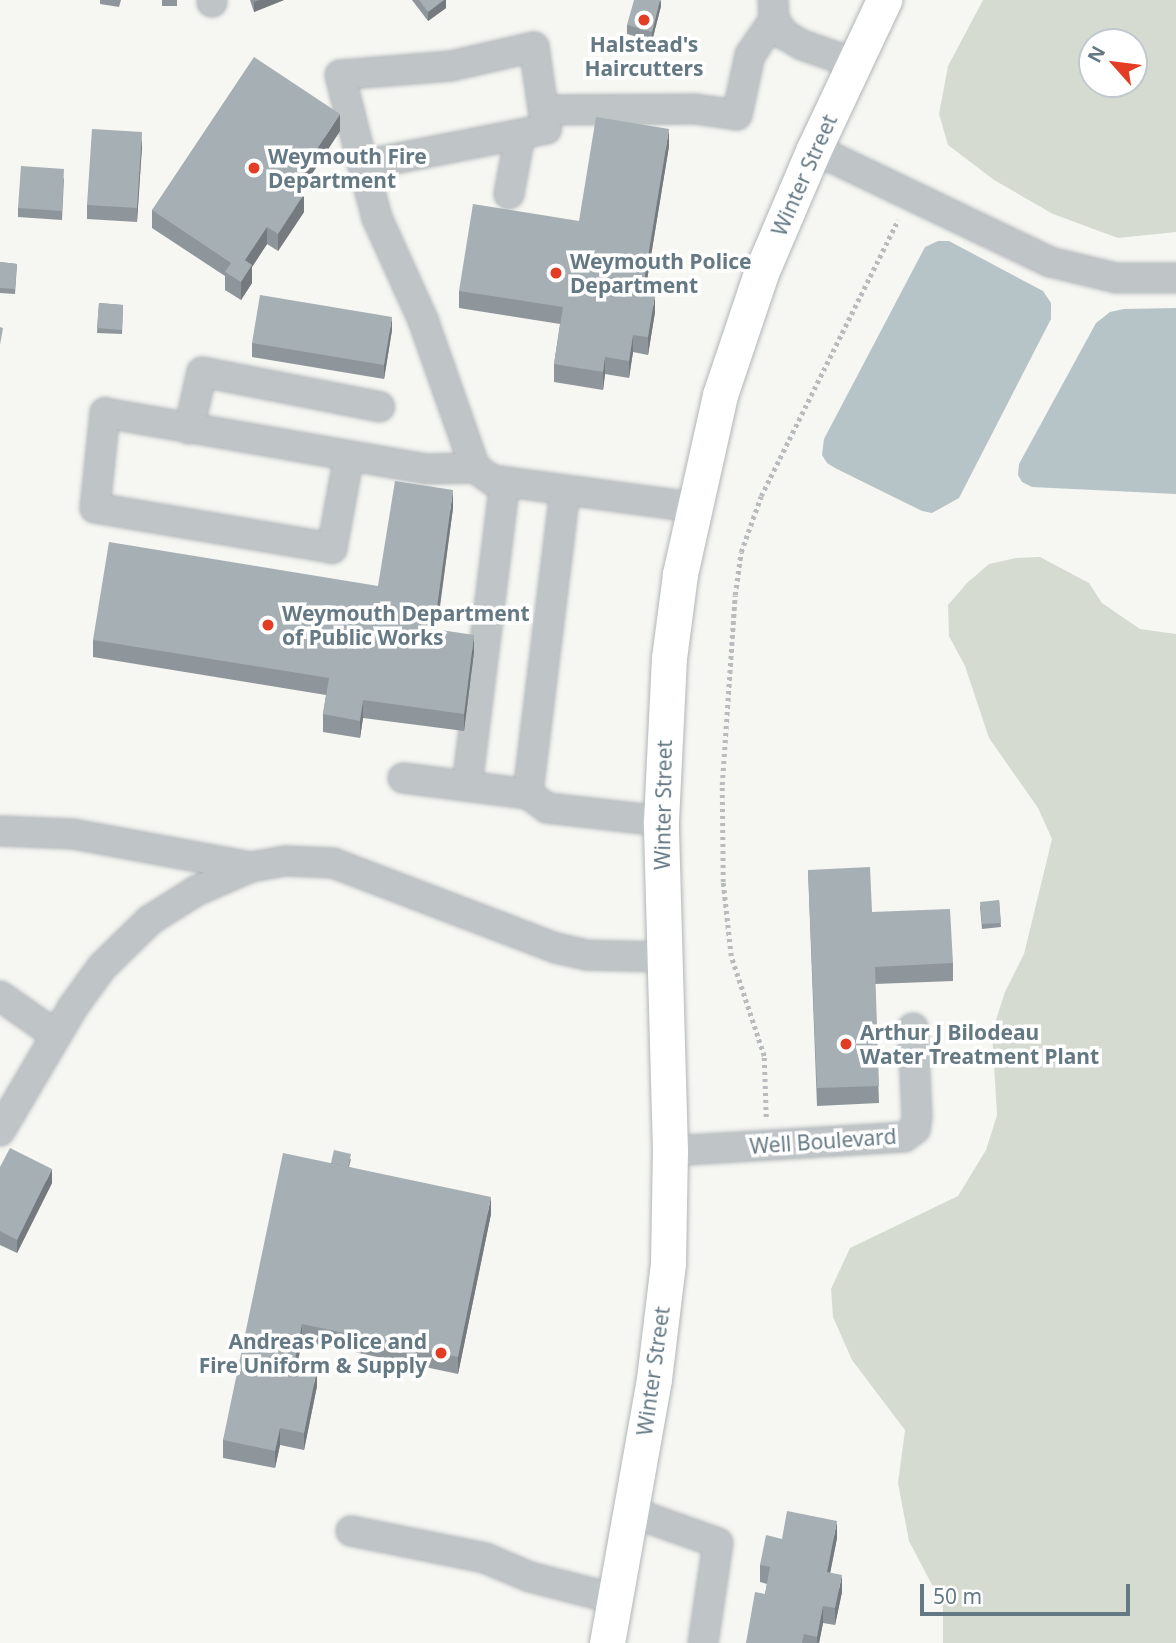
<!DOCTYPE html>
<style>
body{margin:0}
#map{position:relative;width:1176px;height:1643px;overflow:hidden;background:#f6f6f2;font-family:"Noto Sans",sans-serif}
div>[style]{position:absolute}
[style*='--x']{left:calc(var(--x)*1px);top:calc(var(--y)*1px);width:calc(var(--w)*1px);rotate:calc(var(--a)*1deg)}
.green>*{inset:0;background:#d6dbd2}
.water>*{inset:0;background:#b6c4c7}
.path>*{height:4.5px;margin-top:-2.25px;transform-origin:0;background:repeating-linear-gradient(90deg,#b9bcbe 0 3.5px,transparent 0 7px)}
.roads{filter:drop-shadow(0 0 2px #b0b6b9) drop-shadow(0 0 2px #b0b6b9)}
.minor>*{height:28px;margin:-14px;padding:0 14px;transform-origin:14px;border-radius:14px;background:#bfc4c7}
.major>*{height:35px;margin:-17.5px;padding:0 17.5px;transform-origin:17.5px;border-radius:17.5px;background:#fff}
.wall>*{inset:0;background:#8e969b}
.shaded-wall>*{inset:0;background:#747a7e}
.building>*{inset:0;background:#a5afb4}
.dots>*{width:19px;height:19px;translate:-50% -50%;box-sizing:border-box;border:4px solid #fff;border-radius:50%}
span{translate:-50% -50%;white-space:nowrap;text-align:center;line-height:1.15;-webkit-text-stroke:7px #fff;paint-order:stroke}
.poi-label{font-size:21px;color:#657984;font-weight:700}
.left{translate:0 -50%;text-align:left}
.right{translate:-100% -50%;text-align:right}
.street-label{font-size:21px;color:#657984}
.north{position:absolute;left:1078px;top:28px;width:70px;height:70px;box-sizing:border-box;background:#fff;border:2px solid #c1c9ce;border-radius:50%;rotate:298deg;font-size:19px;font-weight:700;line-height:28px;text-align:center;color:#657984}
.north::after{content:'';display:block;margin:auto;width:24px;height:32px;background:#e33e25;clip-path:polygon(50% 0,100% 100%,50% 72%,0 100%)}
.scale{position:absolute;left:920px;top:1584px;width:210px;height:32px;box-sizing:border-box;border:4px solid #657984;border-top:0;padding-left:9px;font-size:21px;line-height:24px;white-space:nowrap;color:#657984;-webkit-text-stroke:5px #fff;paint-order:stroke}
</style>
<div id="map">
<div class="green">
<i style="clip-path:polygon(evenodd,983px 0,1176px 0,1176px 232px,1118px 238px,1053px 214px,994px 180px,948px 145px,939px 114px,948px 66px,983px 0,1134px 42px,1134px 84px,1092px 84px,1092px 42px,1134px 42px)"></i>
<i style="clip-path:polygon(1040px 557px,1089px 583px,1102px 603px,1140px 629px,1176px 634px,1176px 1643px,943px 1643px,943px 1606px,909px 1541px,898px 1483px,905px 1430px,852px 1360px,833px 1317px,831px 1289px,850px 1248px,958px 1196px,986px 1150px,997px 1115px,992px 1032px,1005px 992px,1024px 954px,1052px 839px,1038px 808px,989px 738px,965px 666px,949px 636px,948px 605px,967px 583px,989px 564px,1016px 558px)"></i>
</div>
<div class="water">
<i style="clip-path:polygon(938px 241px,949px 241px,1043px 291px,1051px 303px,1051px 319px,959px 498px,932px 513px,922px 511px,835px 468px,827px 463px,822px 455px,824px 439px,925px 247px)"></i>
<i style="clip-path:polygon(1176px 308px,1176px 494px,1032px 487px,1022px 482px,1018px 475px,1019px 464px,1096px 323px,1110px 312px,1124px 309px)"></i>
</div>
<div class="path">
<i style="--x:766;--y:1117;--w:61;--a:-91.9"></i>
<i style="--x:764;--y:1056;--w:105;--a:-108.3"></i>
<i style="--x:731;--y:956;--w:74;--a:-96.2"></i>
<i style="--x:723;--y:882;--w:97;--a:-90.6"></i>
<i style="--x:722;--y:785;--w:190;--a:-86.1"></i>
<i style="--x:735;--y:595;--w:43;--a:-82.1"></i>
<i style="--x:741;--y:552;--w:59;--a:-70.3"></i>
<i style="--x:761;--y:496;--w:308;--a:-63.6"></i>
</div>
<div class="roads">
<div class="minor">
<i style="--x:212;--y:0;--w:2;--a:90"></i>
<i style="--x:773;--y:0;--w:20;--a:87"></i>
<i style="--x:774;--y:20;--w:19;--a:54"></i>
<i style="--x:785;--y:35;--w:20;--a:30"></i>
<i style="--x:802;--y:45;--w:55;--a:19.1"></i>
<i style="--x:544;--y:110;--w:151;--a:-0.4"></i>
<i style="--x:695;--y:109;--w:42;--a:8.1"></i>
<i style="--x:737;--y:115;--w:61;--a:-77.8"></i>
<i style="--x:750;--y:55;--w:42;--a:-55.6"></i>
<i style="--x:814;--y:149;--w:262;--a:25.6"></i>
<i style="--x:1050;--y:262;--w:68;--a:13.6"></i>
<i style="--x:1116;--y:278;--w:60;--a:0"></i>
<i style="--x:363;--y:165;--w:187;--a:-11.1"></i>
<i style="--x:546;--y:129;--w:83;--a:-98.3"></i>
<i style="--x:534;--y:47;--w:85;--a:167.1"></i>
<i style="--x:451;--y:66;--w:111;--a:175.4"></i>
<i style="--x:340;--y:75;--w:93;--a:75.7"></i>
<i style="--x:363;--y:165;--w:55;--a:75.2"></i>
<i style="--x:377;--y:218;--w:112;--a:65.7"></i>
<i style="--x:423;--y:320;--w:157;--a:70.6"></i>
<i style="--x:475;--y:468;--w:21;--a:35"></i>
<i style="--x:492;--y:480;--w:202;--a:7.7"></i>
<i style="--x:509;--y:194;--w:60;--a:-79.4"></i>
<i style="--x:189;--y:429;--w:58;--a:-77.2"></i>
<i style="--x:202;--y:372;--w:181;--a:11.1"></i>
<i style="--x:349;--y:456;--w:94;--a:100.5"></i>
<i style="--x:332;--y:548;--w:240;--a:-170.4"></i>
<i style="--x:95;--y:508;--w:96;--a:-84"></i>
<i style="--x:105;--y:413;--w:326;--a:9.9"></i>
<i style="--x:426;--y:469;--w:49;--a:-1.2"></i>
<i style="--x:565;--y:491;--w:305;--a:97"></i>
<i style="--x:528;--y:794;--w:24;--a:36"></i>
<i style="--x:547;--y:808;--w:115;--a:6.5"></i>
<i style="--x:403;--y:778;--w:126;--a:7.3"></i>
<i style="--x:467;--y:786;--w:306;--a:-82.9"></i>
<i style="--x:0;--y:831;--w:73;--a:2.4"></i>
<i style="--x:73;--y:834;--w:181;--a:10.5"></i>
<i style="--x:0;--y:996;--w:68;--a:34.9"></i>
<i style="--x:0;--y:1131;--w:144;--a:-59.5"></i>
<i style="--x:73;--y:1007;--w:49;--a:-54.1"></i>
<i style="--x:102;--y:967;--w:67;--a:-44.4"></i>
<i style="--x:150;--y:920;--w:54;--a:-32.2"></i>
<i style="--x:196;--y:891;--w:60;--a:-23.6"></i>
<i style="--x:251;--y:867;--w:36;--a:-10"></i>
<i style="--x:286;--y:861;--w:47;--a:2.4"></i>
<i style="--x:333;--y:863;--w:239;--a:20.9"></i>
<i style="--x:556;--y:948;--w:32;--a:13"></i>
<i style="--x:587;--y:955;--w:76;--a:1.5"></i>
<i style="--x:670;--y:1151;--w:234;--a:-3.4"></i>
<i style="--x:904;--y:1137;--w:14;--a:-36"></i>
<i style="--x:915;--y:1129;--w:12;--a:-81"></i>
<i style="--x:917;--y:1117;--w:89;--a:-92.6"></i>
<i style="--x:631;--y:1512;--w:92;--a:19.6"></i>
<i style="--x:718;--y:1543;--w:101;--a:98.5"></i>
<i style="--x:351;--y:1531;--w:137;--a:11.4"></i>
<i style="--x:485;--y:1558;--w:49;--a:22.9"></i>
<i style="--x:530;--y:1577;--w:88;--a:14.5"></i>
</div>
<div class="major">
<i style="--x:607;--y:1643;--w:268;--a:-79.9"></i>
<i style="--x:654;--y:1379;--w:117;--a:-83.1"></i>
<i style="--x:668;--y:1263;--w:112;--a:-89"></i>
<i style="--x:670;--y:1151;--w:330;--a:-91.6"></i>
<i style="--x:661;--y:821;--w:163;--a:-87.2"></i>
<i style="--x:669;--y:658;--w:85;--a:-82.5"></i>
<i style="--x:680;--y:574;--w:183;--a:-77.4"></i>
<i style="--x:720;--y:395;--w:129;--a:-71.4"></i>
<i style="--x:761;--y:273;--w:135;--a:-66.9"></i>
<i style="--x:814;--y:149;--w:165;--a:-64.8"></i>
</div>
</div>
<div class="wall">
<i style="clip-path:polygon(100px 0,121px 0,119px 7px,100px 4px)"></i>
<i style="clip-path:polygon(162px 0,177px 0,177px 6px,162px 6px)"></i>
<i style="clip-path:polygon(250px 0,284px 0,254px 12px)"></i>
<i style="clip-path:polygon(412px 0,446px 0,446px 8px,428px 21px)"></i>
<i style="clip-path:polygon(661px 0,661px 6px,652px 41px,627px 34px,627px 25px)"></i>
<i style="clip-path:polygon(340px 131px,300px 192px,304px 212px,278px 251px,267px 244px,252px 267px,252px 283px,241px 300px,225px 290px,225px 276px,152px 228px,152px 210px)"></i>
<i style="clip-path:polygon(142px 146px,137px 222px,87px 219px,87px 205px)"></i>
<i style="clip-path:polygon(669px 146px,645px 293px,655px 312px,648px 355px,633px 352px,629px 378px,605px 374px,603px 390px,554px 382px,554px 364px,560px 324px,459px 308px,459px 291px,579px 221px)"></i>
<i style="clip-path:polygon(64px 178px,62px 220px,18px 217px,18px 208px)"></i>
<i style="clip-path:polygon(0 262px,17px 264px,15px 294px,0 293px)"></i>
<i style="clip-path:polygon(99px 303px,123px 305px,122px 334px,97px 333px)"></i>
<i style="clip-path:polygon(392px 330px,384px 379px,252px 357px,252px 343px)"></i>
<i style="clip-path:polygon(453px 508px,437px 630px,474px 652px,464px 731px,363px 718px,360px 738px,323px 732px,323px 714px,326px 695px,93px 657px,93px 640px,378px 586px)"></i>
<i style="clip-path:polygon(808px 870px,872px 912px,953px 963px,953px 981px,875px 984px,879px 1103px,817px 1106px)"></i>
<i style="clip-path:polygon(999px 900px,1001px 927px,982px 929px,980px 906px)"></i>
<i style="clip-path:polygon(351px 1159px,349px 1167px,491px 1214px,458px 1374px,302px 1341px,297px 1365px,317px 1386px,304px 1450px,280px 1445px,275px 1468px,223px 1458px,223px 1440px,331px 1163px)"></i>
<i style="clip-path:polygon(0 1167px,52px 1183px,17px 1253px,0 1245px)"></i>
<i style="clip-path:polygon(837px 1538px,830px 1573px,842px 1592px,835px 1625px,823px 1623px,819px 1643px,746px 1643px,765px 1594px,767px 1584px,760px 1582px,760px 1565px,782px 1539px)"></i>
</div>
<div class="shaded-wall">
<i style="clip-path:polygon(260px 0,284px 0,254px 12px,254px 2px)"></i>
<i style="clip-path:polygon(444px 0,446px 0,446px 8px,428px 21px,428px 12px)"></i>
<i style="clip-path:polygon(660px 0,661px 6px,652px 41px,652px 32px)"></i>
<i style="clip-path:polygon(340px 114px,340px 131px,292px 204px,292px 187px)"></i>
<i style="clip-path:polygon(669px 129px,669px 146px,642px 310px,642px 293px)"></i>
<i style="clip-path:polygon(142px 132px,142px 146px,137px 222px,137px 208px)"></i>
<i style="clip-path:polygon(304px 194px,304px 212px,278px 251px,278px 234px)"></i>
<i style="clip-path:polygon(267px 227px,267px 244px,252px 267px,252px 283px,241px 300px,241px 282px,245px 260px)"></i>
<i style="clip-path:polygon(655px 295px,655px 312px,648px 355px,648px 337px)"></i>
<i style="clip-path:polygon(392px 317px,392px 330px,384px 379px,384px 365px)"></i>
<i style="clip-path:polygon(633px 335px,633px 352px,629px 378px,629px 361px)"></i>
<i style="clip-path:polygon(605px 357px,605px 374px,603px 390px,603px 372px)"></i>
<i style="clip-path:polygon(453px 490px,453px 508px,434px 647px,434px 629px)"></i>
<i style="clip-path:polygon(474px 635px,474px 652px,464px 731px,464px 714px)"></i>
<i style="clip-path:polygon(363px 700px,363px 718px,360px 738px,360px 721px)"></i>
<i style="clip-path:polygon(52px 1169px,52px 1183px,17px 1253px,17px 1240px)"></i>
<i style="clip-path:polygon(491px 1197px,491px 1214px,458px 1374px,458px 1357px)"></i>
<i style="clip-path:polygon(302px 1324px,302px 1341px,294px 1381px,294px 1364px)"></i>
<i style="clip-path:polygon(317px 1369px,317px 1386px,304px 1450px,304px 1433px)"></i>
<i style="clip-path:polygon(280px 1428px,280px 1445px,275px 1468px,275px 1451px)"></i>
<i style="clip-path:polygon(837px 1521px,837px 1538px,827px 1589px,827px 1572px)"></i>
<i style="clip-path:polygon(842px 1575px,842px 1592px,835px 1625px,835px 1608px)"></i>
<i style="clip-path:polygon(823px 1606px,823px 1623px,819px 1643px,817px 1643px,817px 1637px)"></i>
</div>
<div class="building">
<i style="clip-path:polygon(419px 0,444px 0,428px 12px)"></i>
<i style="clip-path:polygon(634px 0,660px 0,652px 32px,627px 25px)"></i>
<i style="clip-path:polygon(254px 57px,340px 114px,292px 187px,304px 194px,278px 234px,267px 227px,245px 260px,252px 265px,241px 282px,225px 272px,231px 263px,152px 210px)"></i>
<i style="clip-path:polygon(596px 117px,669px 129px,642px 293px,655px 295px,648px 337px,633px 335px,629px 361px,605px 357px,603px 372px,554px 364px,563px 307px,459px 291px,473px 204px,579px 221px)"></i>
<i style="clip-path:polygon(92px 129px,142px 132px,137px 208px,87px 205px)"></i>
<i style="clip-path:polygon(21px 166px,64px 169px,62px 211px,18px 208px)"></i>
<i style="clip-path:polygon(0 262px,17px 264px,15px 289px,0 288px)"></i>
<i style="clip-path:polygon(260px 295px,392px 317px,384px 365px,252px 343px)"></i>
<i style="clip-path:polygon(99px 303px,123px 305px,122px 330px,97px 328px)"></i>
<i style="clip-path:polygon(0 327px,3px 328px,0 345px)"></i>
<i style="clip-path:polygon(395px 481px,453px 490px,434px 629px,474px 635px,464px 714px,363px 700px,360px 721px,323px 714px,329px 678px,93px 640px,109px 542px,378px 586px)"></i>
<i style="clip-path:polygon(870px 867px,872px 912px,950px 909px,953px 963px,875px 967px,879px 1086px,817px 1088px,808px 870px)"></i>
<i style="clip-path:polygon(999px 900px,1001px 923px,982px 924px,980px 902px)"></i>
<i style="clip-path:polygon(10px 1148px,52px 1169px,17px 1240px,0 1231px,0 1167px)"></i>
<i style="clip-path:polygon(334px 1150px,351px 1154px,348px 1167px,331px 1163px)"></i>
<i style="clip-path:polygon(283px 1153px,491px 1197px,458px 1357px,302px 1324px,294px 1364px,317px 1369px,304px 1433px,280px 1428px,275px 1451px,223px 1440px)"></i>
<i style="clip-path:polygon(787px 1511px,837px 1521px,827px 1572px,842px 1575px,835px 1608px,823px 1606px,817px 1637px,804px 1634px,802px 1643px,746px 1643px,755px 1592px,765px 1594px,770px 1567px,760px 1565px,766px 1535px,782px 1539px)"></i>
</div>
<div class="dots">
<i style="left:644px;top:20px;background:#e33e25"></i>
<i style="left:254px;top:168px;background:#e33e25"></i>
<i style="left:556px;top:273px;background:#e33e25"></i>
<i style="left:268px;top:625px;background:#e33e25"></i>
<i style="left:846px;top:1044px;background:#e33e25"></i>
<i style="left:441px;top:1353px;background:#e33e25"></i>
</div>
<div class="poi-label">
<span style="left:644px;top:56px">Halstead's<br>Haircutters</span>
<span class="left" style="left:268px;top:168px">Weymouth Fire<br>Department</span>
<span class="left" style="left:570px;top:273px">Weymouth Police<br>Department</span>
<span class="left" style="left:282px;top:625px">Weymouth Department<br>of Public Works</span>
<span class="left" style="left:860px;top:1044px">Arthur J Bilodeau<br>Water Treatment Plant</span>
<span class="right" style="left:427px;top:1353px">Andreas Police and<br>Fire Uniform &amp; Supply</span>
</div>
<div class="street-label">
<span style="left:804px;top:175px;rotate:-66deg">Winter Street</span>
<span style="left:663px;top:805px;rotate:-89deg">Winter Street</span>
<span style="left:823px;top:1141px;rotate:-4deg">Well Boulevard</span>
<span style="left:653px;top:1371px;rotate:-82deg">Winter Street</span>
</div>
<div class="north">N</div>
<div class="scale">50 m</div>
</div>
